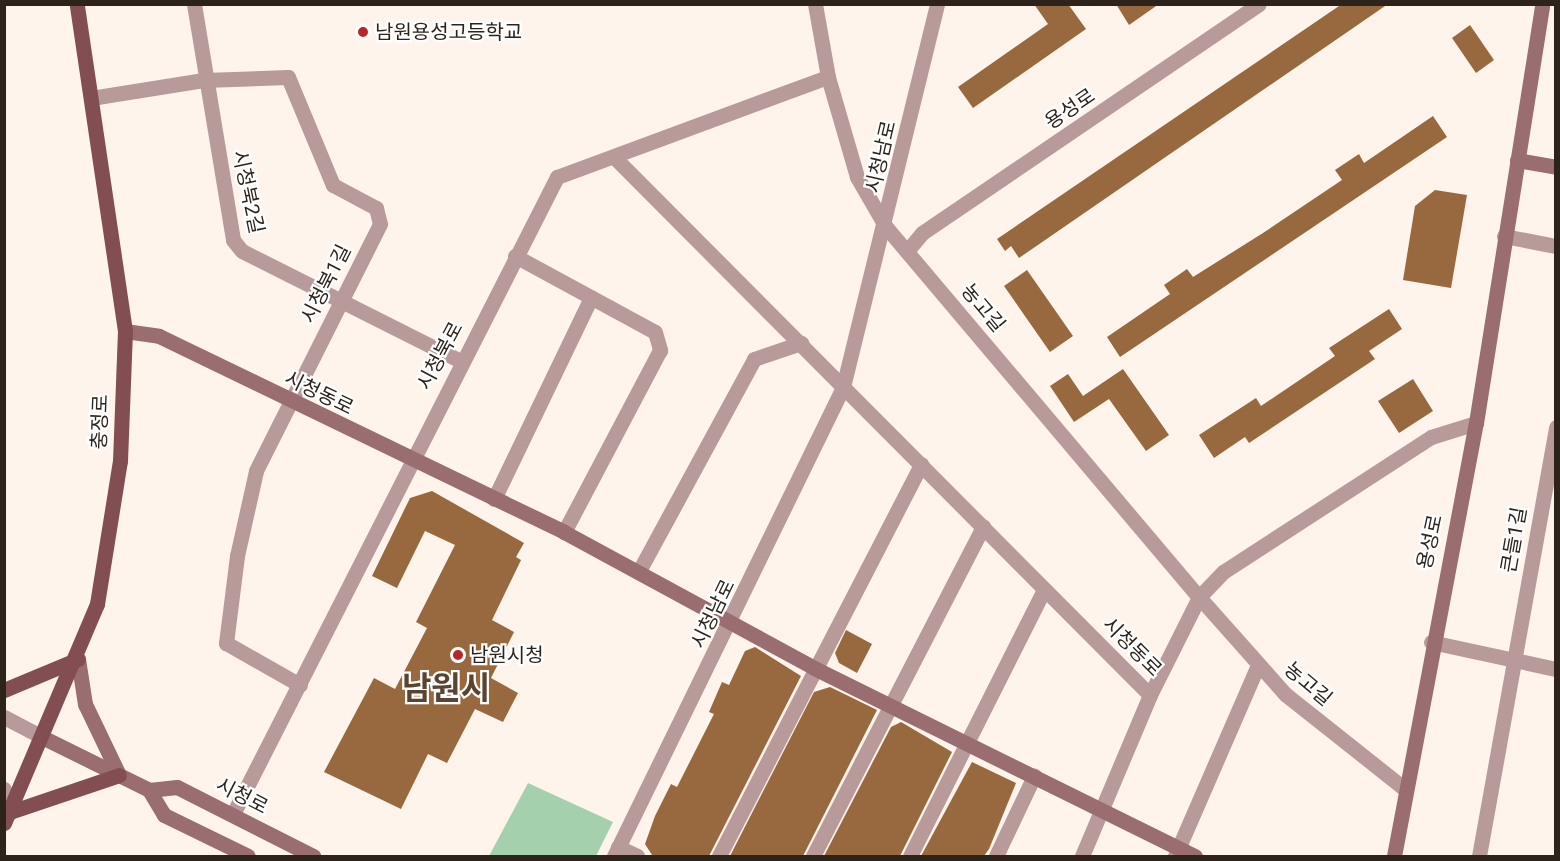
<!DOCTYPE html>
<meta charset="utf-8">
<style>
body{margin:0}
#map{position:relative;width:1560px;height:861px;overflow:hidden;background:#fff4eb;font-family:Roboto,"Noto Sans KR",sans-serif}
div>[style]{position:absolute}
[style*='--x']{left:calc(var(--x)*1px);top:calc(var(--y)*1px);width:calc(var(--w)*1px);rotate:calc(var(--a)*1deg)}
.green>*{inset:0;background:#a4d0ae}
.building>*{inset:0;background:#98693e}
.street>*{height:15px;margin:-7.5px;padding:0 7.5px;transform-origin:7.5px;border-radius:7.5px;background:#b99a9b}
.secondary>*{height:15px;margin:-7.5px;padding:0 7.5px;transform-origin:7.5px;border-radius:7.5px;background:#9a6d70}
.primary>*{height:15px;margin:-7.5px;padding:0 7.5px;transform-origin:7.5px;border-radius:7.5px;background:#824e52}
.dots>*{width:16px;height:16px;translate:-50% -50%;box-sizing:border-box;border:3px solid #fff;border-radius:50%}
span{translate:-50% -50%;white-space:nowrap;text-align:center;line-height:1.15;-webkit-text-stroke:4.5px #fff;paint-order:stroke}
.poi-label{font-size:20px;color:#2d231a}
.left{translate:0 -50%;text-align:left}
.street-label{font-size:20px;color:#2d231a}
.town-label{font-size:32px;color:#5a4430;font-weight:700}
.frame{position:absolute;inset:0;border:6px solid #2d231a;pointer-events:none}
</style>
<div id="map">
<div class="green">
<i style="clip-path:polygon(528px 783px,613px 822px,596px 856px,489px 856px)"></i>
</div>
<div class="building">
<i style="clip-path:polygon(1034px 4px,1068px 4px,1086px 29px,973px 108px,958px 87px,1048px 24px)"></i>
<i style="clip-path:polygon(1116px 4px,1159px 4px,1129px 25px)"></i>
<i style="clip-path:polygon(1342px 4px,1388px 4px,1019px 258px,1011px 246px,1005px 251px,997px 239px)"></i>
<i style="clip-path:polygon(1470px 25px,1494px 60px,1476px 73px,1452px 38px)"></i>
<i style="clip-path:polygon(1433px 116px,1447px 137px,1120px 357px,1107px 337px,1170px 294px,1164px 285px,1187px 269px,1193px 277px,1263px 233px,1342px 180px,1335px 170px,1359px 154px,1364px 163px)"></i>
<i style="clip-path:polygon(1435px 190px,1467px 195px,1451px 288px,1403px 280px,1415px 206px)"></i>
<i style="clip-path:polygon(1027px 270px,1073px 336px,1050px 352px,1004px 286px)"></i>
<i style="clip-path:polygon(1389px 309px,1402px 329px,1369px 351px,1375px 359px,1249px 443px,1245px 437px,1214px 458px,1199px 435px,1256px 398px,1261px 406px,1335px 356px,1329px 348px)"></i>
<i style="clip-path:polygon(1123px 369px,1169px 435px,1146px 451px,1109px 399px,1074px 422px,1050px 386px,1068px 374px,1083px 396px)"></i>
<i style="clip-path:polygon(1413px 379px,1433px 411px,1399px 433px,1378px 401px)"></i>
<i style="clip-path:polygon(432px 491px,524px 543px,516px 557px,521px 560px,492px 620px,514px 632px,491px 678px,518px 693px,503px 722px,475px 709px,447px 763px,428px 754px,401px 809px,324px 772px,374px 678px,395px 689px,427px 628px,416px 622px,455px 545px,425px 531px,397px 588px,372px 576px,410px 498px)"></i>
<i style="clip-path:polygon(846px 630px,872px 644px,857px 673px,839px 663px,835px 653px)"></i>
<i style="clip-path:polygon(755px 647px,801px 676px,709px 856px,652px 855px,645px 844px,655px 816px,671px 784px,677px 787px,714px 714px,709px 712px,722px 682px,729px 685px,745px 651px)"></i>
<i style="clip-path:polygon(830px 687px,877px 710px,803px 856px,730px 856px,814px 692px)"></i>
<i style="clip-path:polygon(901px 722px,952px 752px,900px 856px,824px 856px,891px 727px)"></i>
<i style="clip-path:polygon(972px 762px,1016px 783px,989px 849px,984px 856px,921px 856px)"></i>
</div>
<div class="street">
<i style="--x:194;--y:4;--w:239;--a:80.6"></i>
<i style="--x:233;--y:240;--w:14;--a:51"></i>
<i style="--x:242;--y:251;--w:245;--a:26.7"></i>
<i style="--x:815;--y:4;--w:74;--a:79.9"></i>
<i style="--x:828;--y:77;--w:104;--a:73.8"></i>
<i style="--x:857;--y:177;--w:58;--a:59.9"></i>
<i style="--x:886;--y:227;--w:485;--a:49.8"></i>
<i style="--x:1199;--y:597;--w:35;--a:-46"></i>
<i style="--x:1223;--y:572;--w:248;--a:-33"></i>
<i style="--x:1431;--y:437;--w:47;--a:-17.3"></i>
<i style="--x:91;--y:98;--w:114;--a:-9.1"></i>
<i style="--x:204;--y:80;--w:84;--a:-2"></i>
<i style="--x:288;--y:77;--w:117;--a:67.4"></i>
<i style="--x:333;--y:185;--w:49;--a:28.1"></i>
<i style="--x:376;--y:208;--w:16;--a:76"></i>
<i style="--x:380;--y:224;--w:276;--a:116.7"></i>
<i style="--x:256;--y:471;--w:87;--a:102.6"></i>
<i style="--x:237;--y:556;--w:88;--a:97.2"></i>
<i style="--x:226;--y:643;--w:85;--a:29.6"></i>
<i style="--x:615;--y:158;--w:758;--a:45.11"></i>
<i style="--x:1504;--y:236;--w:53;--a:10.9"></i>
<i style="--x:907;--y:251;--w:23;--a:-50"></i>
<i style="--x:922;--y:233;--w:407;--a:-34.2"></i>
<i style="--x:515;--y:256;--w:159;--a:28.5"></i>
<i style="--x:655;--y:332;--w:19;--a:74"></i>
<i style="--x:660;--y:350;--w:206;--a:117.8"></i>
<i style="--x:494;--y:499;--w:224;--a:-64.3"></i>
<i style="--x:639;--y:571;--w:241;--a:-61.5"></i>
<i style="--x:754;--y:359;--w:50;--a:-18.8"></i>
<i style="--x:1431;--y:642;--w:128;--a:12.2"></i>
<i style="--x:4;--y:717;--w:45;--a:27.7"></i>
<i style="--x:4;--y:789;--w:24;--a:75"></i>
<i style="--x:233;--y:814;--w:715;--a:-63.04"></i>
<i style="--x:557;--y:177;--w:289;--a:-20.3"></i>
<i style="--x:618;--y:847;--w:21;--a:25"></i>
<i style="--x:614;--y:856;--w:522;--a:-63.97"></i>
<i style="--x:843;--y:387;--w:394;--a:-76.2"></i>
<i style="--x:719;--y:856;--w:441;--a:-62.7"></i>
<i style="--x:813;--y:856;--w:371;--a:-62.7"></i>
<i style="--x:910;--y:856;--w:298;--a:-63.3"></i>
<i style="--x:996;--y:856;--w:89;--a:-64.6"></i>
<i style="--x:1082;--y:856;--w:175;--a:-67.1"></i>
<i style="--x:1150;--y:695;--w:110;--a:-63.4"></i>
<i style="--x:1199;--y:597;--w:130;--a:48.4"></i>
<i style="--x:1285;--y:694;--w:153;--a:38.4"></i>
<i style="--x:1175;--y:856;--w:206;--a:-66.5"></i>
<i style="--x:1479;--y:856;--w:436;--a:-79.8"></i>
</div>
<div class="secondary">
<i style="--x:1517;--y:160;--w:40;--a:10"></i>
<i style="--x:125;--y:331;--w:34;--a:8"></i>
<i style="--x:159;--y:336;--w:450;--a:25.8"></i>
<i style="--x:564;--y:532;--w:285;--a:28.5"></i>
<i style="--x:814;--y:668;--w:425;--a:26.3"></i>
<i style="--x:78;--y:659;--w:46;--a:81.2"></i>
<i style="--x:85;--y:704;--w:79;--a:64.4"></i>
<i style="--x:44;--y:738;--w:117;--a:26.3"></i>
<i style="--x:149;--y:790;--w:29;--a:59"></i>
<i style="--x:164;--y:815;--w:93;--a:26"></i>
<i style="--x:149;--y:790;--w:28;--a:-6"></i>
<i style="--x:177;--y:787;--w:153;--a:26.9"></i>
<i style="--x:1394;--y:856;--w:441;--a:-79.3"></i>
<i style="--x:1476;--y:423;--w:424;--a:-81"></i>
</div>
<div class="primary">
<i style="--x:4;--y:690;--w:80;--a:-22.7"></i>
<i style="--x:10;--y:812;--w:115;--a:-18.7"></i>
<i style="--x:4;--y:823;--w:238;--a:-67"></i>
<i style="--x:97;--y:604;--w:145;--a:-80.9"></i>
<i style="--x:120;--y:461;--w:130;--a:-87.8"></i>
<i style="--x:125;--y:331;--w:331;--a:-98.4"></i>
</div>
<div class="dots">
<i style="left:363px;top:32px;background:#b72729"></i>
<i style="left:458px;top:655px;background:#b72729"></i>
</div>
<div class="poi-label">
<span class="left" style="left:375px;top:32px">남원용성고등학교</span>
<span class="left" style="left:470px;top:655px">남원시청</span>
</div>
<div class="street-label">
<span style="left:1070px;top:109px;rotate:-34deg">용성로</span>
<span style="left:881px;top:157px;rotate:-77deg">시청남로</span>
<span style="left:248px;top:192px;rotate:78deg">시청북2길</span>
<span style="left:326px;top:284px;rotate:-63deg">시청북1길</span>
<span style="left:983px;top:308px;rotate:50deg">농고길</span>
<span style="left:440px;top:356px;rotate:-62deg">시청북로</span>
<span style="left:319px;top:393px;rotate:26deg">시청동로</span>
<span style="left:100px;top:422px;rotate:-88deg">충정로</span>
<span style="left:1514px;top:540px;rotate:-80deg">큰들1길</span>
<span style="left:1430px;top:542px;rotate:-78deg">용성로</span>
<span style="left:713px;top:614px;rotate:-64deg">시청남로</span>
<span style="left:1132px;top:647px;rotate:45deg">시청동로</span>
<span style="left:1308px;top:684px;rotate:40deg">농고길</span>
<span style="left:242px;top:796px;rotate:27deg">시청로</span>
</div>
<div class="town-label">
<span style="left:446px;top:688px">남원시</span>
</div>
<div class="frame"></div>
</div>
